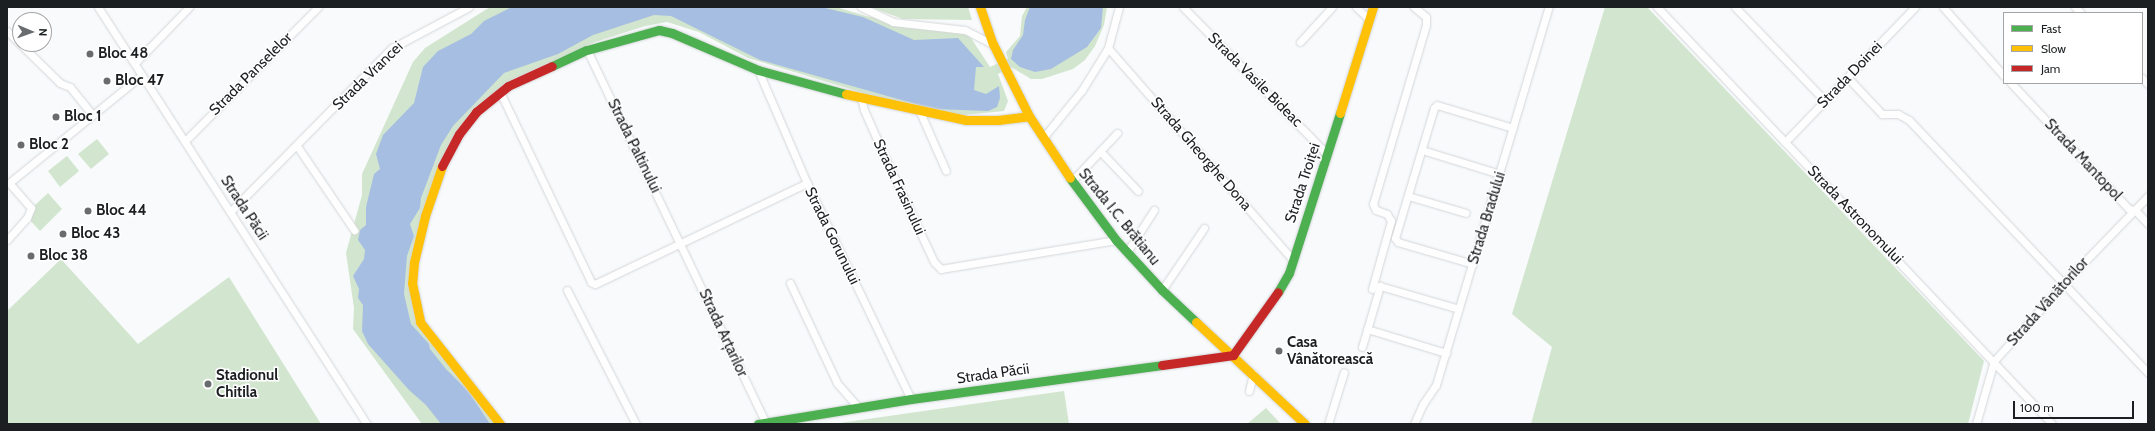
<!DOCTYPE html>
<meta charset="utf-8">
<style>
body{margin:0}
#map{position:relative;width:2155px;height:431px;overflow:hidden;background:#f8fafc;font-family:Cabin,sans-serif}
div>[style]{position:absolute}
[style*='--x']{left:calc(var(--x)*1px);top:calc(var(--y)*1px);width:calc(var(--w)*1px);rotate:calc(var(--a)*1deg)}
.green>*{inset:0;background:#d2e5ce}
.water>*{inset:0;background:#a6bee1}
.roads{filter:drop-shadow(0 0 1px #d4d6d8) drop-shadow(0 0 1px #d4d6d8)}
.street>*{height:7px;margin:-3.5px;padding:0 3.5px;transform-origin:3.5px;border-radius:3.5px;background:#fefeff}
.fast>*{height:9px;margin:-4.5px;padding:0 4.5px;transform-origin:4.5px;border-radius:4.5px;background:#4caf50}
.slow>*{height:9px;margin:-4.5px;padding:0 4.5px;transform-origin:4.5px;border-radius:4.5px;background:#ffc107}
.jam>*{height:9px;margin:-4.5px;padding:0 4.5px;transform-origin:4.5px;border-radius:4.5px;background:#c62828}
.dots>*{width:11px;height:11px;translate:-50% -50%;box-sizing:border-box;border:2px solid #fff;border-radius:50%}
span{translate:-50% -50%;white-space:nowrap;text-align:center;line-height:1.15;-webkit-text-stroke:3px #fff;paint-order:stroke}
.poi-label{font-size:15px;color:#1c1f21;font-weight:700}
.left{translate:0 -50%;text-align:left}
.street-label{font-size:15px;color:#1c1f21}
.frame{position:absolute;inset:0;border:8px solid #1c1f21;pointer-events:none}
.legend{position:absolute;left:2003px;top:12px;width:140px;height:72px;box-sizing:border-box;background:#fff;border:1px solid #a4a5a6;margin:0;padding:5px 7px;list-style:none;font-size:12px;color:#1c1f21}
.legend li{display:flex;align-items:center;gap:8px;height:20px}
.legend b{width:20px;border:1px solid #a4a5a6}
.north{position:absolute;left:12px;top:12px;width:40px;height:40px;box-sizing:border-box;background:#fff;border:1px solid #a4a5a6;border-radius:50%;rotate:92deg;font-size:11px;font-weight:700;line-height:16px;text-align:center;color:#1c1f21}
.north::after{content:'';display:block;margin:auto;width:14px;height:18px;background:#696c6e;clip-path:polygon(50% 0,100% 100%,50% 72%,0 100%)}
.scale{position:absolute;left:2013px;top:401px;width:121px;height:18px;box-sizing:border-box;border:2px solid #1c1f21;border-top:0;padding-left:5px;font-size:12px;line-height:14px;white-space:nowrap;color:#1c1f21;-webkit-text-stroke:3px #fff;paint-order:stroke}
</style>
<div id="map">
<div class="green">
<i style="clip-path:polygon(490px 7px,836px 7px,866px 16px,969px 35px,990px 67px,1008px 59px,1006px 52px,1020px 36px,1022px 16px,1027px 7px,1107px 7px,1104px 25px,1095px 46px,1085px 60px,1073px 69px,1042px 79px,1031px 79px,1011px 67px,998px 74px,1008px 101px,1004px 111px,964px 115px,920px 107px,867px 94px,748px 58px,699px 32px,667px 22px,645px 26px,595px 42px,511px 80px,461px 126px,415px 257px,417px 313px,499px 424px,422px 424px,353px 329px,354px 308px,346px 253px,362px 195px,362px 174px,413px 62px,425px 48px)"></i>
<i style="clip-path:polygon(870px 7px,968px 7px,972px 20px,903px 19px)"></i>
<i style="clip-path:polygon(1605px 7px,1647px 7px,1984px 361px,1968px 424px,1531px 424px,1552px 347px,1512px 314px)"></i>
<i style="clip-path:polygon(97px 139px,109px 154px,91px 169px,78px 154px)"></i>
<i style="clip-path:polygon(67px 156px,79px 171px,60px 187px,48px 171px)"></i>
<i style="clip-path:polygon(48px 193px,62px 209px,40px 231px,29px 219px,33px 207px)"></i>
<i style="clip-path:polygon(61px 259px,138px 344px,229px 277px,321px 424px,7px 424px,7px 311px)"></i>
<i style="clip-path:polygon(1064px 391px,1069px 424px,833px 424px)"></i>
<i style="clip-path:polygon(1266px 408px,1281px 424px,1247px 424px)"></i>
</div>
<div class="water">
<i style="clip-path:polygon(512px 7px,821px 7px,863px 17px,914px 40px,958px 38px,984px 67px,976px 67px,974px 90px,986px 94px,999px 86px,1000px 98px,997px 107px,988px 111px,933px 109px,760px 60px,671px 16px,654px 15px,593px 35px,558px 54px,504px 73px,453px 126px,441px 145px,421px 198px,420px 208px,410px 224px,414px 236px,407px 256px,404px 294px,411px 324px,429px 344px,430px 349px,446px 369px,469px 392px,490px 424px,441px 424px,426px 405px,409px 390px,368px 344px,362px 331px,363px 305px,358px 298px,359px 289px,353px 276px,364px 259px,365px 250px,358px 240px,360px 230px,366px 225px,366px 207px,374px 174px,380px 169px,376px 154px,383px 135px,414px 103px,423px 67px,438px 51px,471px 34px,484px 21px)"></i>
<i style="clip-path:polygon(1030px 7px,1103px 7px,1101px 28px,1087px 47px,1051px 69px,1035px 72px,1020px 67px,1011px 59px,1013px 50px,1023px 35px,1025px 20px)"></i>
</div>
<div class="roads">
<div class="street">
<i style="--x:98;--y:7;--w:496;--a:57.2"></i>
<i style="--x:861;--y:7;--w:35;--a:25"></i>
<i style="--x:893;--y:22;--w:72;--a:6.3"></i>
<i style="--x:965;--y:30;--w:31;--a:27"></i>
<i style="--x:1183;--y:7;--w:206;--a:45.6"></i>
<i style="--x:1356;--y:7;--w:18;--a:43"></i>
<i style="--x:1657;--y:7;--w:574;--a:46.55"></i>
<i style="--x:1735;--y:7;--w:130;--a:46.2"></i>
<i style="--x:1943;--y:7;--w:92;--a:48.5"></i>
<i style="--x:2075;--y:7;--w:8;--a:45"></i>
<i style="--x:7;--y:31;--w:74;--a:44.5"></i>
<i style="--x:60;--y:83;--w:11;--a:22"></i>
<i style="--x:70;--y:87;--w:36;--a:51"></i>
<i style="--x:1300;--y:42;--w:47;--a:-47.6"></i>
<i style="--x:1108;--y:48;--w:281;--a:48.9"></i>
<i style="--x:587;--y:50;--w:414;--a:64.4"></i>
<i style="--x:135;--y:63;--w:78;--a:-46"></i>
<i style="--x:758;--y:70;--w:123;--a:66.6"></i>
<i style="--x:807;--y:183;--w:240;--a:64.3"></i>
<i style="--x:1848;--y:78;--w:50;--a:46.6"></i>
<i style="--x:1882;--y:114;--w:16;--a:0"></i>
<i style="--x:1898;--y:114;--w:13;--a:29"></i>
<i style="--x:1909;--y:120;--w:348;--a:46.6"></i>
<i style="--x:2142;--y:78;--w:8;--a:45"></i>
<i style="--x:2011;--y:83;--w:173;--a:46.9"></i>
<i style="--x:2129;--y:209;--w:6;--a:9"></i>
<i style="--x:2135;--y:210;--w:19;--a:47"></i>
<i style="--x:500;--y:92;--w:211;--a:64.4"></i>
<i style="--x:591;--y:282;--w:4;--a:27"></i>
<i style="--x:595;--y:284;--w:235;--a:-25.5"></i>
<i style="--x:861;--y:98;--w:12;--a:76"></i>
<i style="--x:864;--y:110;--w:57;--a:66.1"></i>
<i style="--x:887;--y:162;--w:110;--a:64.8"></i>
<i style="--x:934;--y:262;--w:10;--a:45"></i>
<i style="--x:941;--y:269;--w:177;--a:-9.4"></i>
<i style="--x:920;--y:112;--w:64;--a:66.2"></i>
<i style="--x:1043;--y:138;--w:62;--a:-50.9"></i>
<i style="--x:1082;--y:90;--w:49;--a:-58.2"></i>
<i style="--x:1108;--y:48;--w:42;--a:-75"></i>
<i style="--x:185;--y:141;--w:189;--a:-45.2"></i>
<i style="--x:1785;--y:142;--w:187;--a:-46.1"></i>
<i style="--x:297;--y:146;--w:102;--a:55.8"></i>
<i style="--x:1422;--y:150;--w:82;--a:17.1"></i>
<i style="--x:1100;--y:151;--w:55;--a:46.5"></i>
<i style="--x:1072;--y:181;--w:66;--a:-46.8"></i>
<i style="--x:9;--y:183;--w:171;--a:-39.1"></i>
<i style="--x:1408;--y:196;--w:60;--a:16.3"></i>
<i style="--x:230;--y:212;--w:231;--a:-45.4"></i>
<i style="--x:392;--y:48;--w:87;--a:-28"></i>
<i style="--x:7;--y:240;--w:30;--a:-48"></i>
<i style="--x:27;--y:218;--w:11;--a:-68"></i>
<i style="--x:31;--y:208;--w:33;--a:-131"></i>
<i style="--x:1127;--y:252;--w:50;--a:-57.3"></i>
<i style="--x:1473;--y:264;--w:78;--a:-163.7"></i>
<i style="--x:1398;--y:242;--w:5;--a:-127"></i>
<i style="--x:1395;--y:238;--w:136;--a:-73.3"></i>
<i style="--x:1434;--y:108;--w:4;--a:-45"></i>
<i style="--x:1437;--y:105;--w:79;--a:16.8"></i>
<i style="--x:790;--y:283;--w:110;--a:64.8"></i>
<i style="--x:837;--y:383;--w:33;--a:49"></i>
<i style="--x:1372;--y:289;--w:71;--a:-74.4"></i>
<i style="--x:1391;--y:221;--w:8;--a:-120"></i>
<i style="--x:1387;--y:214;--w:12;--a:-160"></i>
<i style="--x:1376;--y:210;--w:7;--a:-117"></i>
<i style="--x:1373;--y:204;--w:187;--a:-73.5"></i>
<i style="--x:1426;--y:25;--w:8;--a:-90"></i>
<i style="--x:1426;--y:17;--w:16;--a:-140"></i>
<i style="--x:567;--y:290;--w:151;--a:62.8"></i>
<i style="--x:1162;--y:290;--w:75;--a:-55.9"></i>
<i style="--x:1367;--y:329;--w:83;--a:16.9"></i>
<i style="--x:1362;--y:347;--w:64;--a:-73.6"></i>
<i style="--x:1380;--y:286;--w:82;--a:16.2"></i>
<i style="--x:1249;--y:391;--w:18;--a:-77"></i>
<i style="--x:1328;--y:424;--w:54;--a:-72.9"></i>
<i style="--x:1414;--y:424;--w:22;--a:-66"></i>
<i style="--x:1423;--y:404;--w:23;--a:-56"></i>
<i style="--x:1436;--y:385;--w:395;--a:-73.4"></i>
<i style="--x:1976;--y:424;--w:66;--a:-74.1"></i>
<i style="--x:1994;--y:361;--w:105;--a:-48.1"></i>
<i style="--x:2064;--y:283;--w:121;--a:-46"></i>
</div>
<div class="fast">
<i style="--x:552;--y:66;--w:38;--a:-25"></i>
<i style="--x:587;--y:50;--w:75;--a:-15.5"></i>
<i style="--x:659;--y:30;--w:13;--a:13"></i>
<i style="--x:672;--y:33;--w:94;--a:23.3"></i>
<i style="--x:758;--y:70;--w:91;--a:15.3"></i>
<i style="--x:1070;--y:178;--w:77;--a:53.4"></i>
<i style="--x:1116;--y:240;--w:68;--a:47.4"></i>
<i style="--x:1162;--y:290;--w:47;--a:43.3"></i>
<i style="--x:1278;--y:292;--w:22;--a:-60"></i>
<i style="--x:1289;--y:273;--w:168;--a:-72.3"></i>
<i style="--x:758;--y:424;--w:155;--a:-9.3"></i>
<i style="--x:911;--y:399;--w:253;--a:-7.7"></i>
</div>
<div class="slow">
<i style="--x:980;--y:7;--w:39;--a:71"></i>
<i style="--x:993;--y:44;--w:80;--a:63.4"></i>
<i style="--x:1029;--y:116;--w:74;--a:56.5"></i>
<i style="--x:846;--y:94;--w:123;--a:12.2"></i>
<i style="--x:966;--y:120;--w:32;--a:0"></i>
<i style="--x:998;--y:120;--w:31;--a:-7"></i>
<i style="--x:1340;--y:113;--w:111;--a:-72.7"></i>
<i style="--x:442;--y:166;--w:53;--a:108.8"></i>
<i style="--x:425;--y:216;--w:47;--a:103.4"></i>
<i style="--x:414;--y:262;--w:21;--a:95"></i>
<i style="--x:412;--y:283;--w:40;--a:78"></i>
<i style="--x:420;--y:322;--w:130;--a:51.9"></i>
<i style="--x:1196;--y:322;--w:149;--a:43.1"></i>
</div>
<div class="jam">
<i style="--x:442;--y:166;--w:36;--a:-62"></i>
<i style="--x:459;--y:134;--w:28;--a:-52"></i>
<i style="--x:476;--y:112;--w:41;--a:-39.1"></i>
<i style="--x:508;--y:86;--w:48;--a:-24.4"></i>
<i style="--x:1162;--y:365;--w:72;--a:-8"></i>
<i style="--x:1233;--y:355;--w:77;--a:-54.5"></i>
</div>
</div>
<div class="dots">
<i style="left:90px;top:54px;background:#696c6e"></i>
<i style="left:107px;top:81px;background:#696c6e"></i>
<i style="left:56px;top:117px;background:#696c6e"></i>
<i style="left:21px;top:145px;background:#696c6e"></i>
<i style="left:88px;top:211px;background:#696c6e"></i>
<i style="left:63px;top:234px;background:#696c6e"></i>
<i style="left:31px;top:256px;background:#696c6e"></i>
<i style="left:1279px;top:351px;background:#696c6e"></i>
<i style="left:208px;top:384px;background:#696c6e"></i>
</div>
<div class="poi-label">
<span class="left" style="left:98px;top:54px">Bloc 48</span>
<span class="left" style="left:115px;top:81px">Bloc 47</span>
<span class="left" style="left:64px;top:117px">Bloc 1</span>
<span class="left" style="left:29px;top:145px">Bloc 2</span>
<span class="left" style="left:96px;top:211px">Bloc 44</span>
<span class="left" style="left:71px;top:234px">Bloc 43</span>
<span class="left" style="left:39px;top:256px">Bloc 38</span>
<span class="left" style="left:1287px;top:351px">Casa<br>Vânătorească</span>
<span class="left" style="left:216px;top:384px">Stadionul<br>Chitila</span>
</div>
<div class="street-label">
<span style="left:251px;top:74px;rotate:-45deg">Strada Panselelor</span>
<span style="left:1850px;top:75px;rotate:-46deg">Strada Doinei</span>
<span style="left:368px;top:76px;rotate:-44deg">Strada Vrancei</span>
<span style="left:1255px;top:80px;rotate:45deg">Strada Vasile Bideac</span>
<span style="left:634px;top:146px;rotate:64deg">Strada Paltinului</span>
<span style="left:1201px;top:154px;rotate:49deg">Strada Gheorghe Dona</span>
<span style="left:2083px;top:160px;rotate:47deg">Strada Mantopol</span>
<span style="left:1303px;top:183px;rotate:-72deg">Strada Troiței</span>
<span style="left:899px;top:187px;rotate:65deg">Strada Frasinului</span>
<span style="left:244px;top:208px;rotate:57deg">Strada Păcii</span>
<span style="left:1855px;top:215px;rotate:46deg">Strada Astronomului</span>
<span style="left:1119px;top:217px;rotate:51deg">Strada I.C. Brătianu</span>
<span style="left:1487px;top:218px;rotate:-73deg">Strada Bradului</span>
<span style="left:832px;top:236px;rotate:64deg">Strada Gorunului</span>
<span style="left:2048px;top:302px;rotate:-48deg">Strada Vânătorilor</span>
<span style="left:723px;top:333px;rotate:65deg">Strada Arțarilor</span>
<span style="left:993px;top:374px;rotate:-8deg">Strada Păcii</span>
</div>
<div class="frame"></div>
<ul class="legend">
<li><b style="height:5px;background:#4caf50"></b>Fast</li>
<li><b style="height:5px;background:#ffc107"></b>Slow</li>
<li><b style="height:5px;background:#c62828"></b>Jam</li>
</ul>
<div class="north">N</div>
<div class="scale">100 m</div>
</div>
